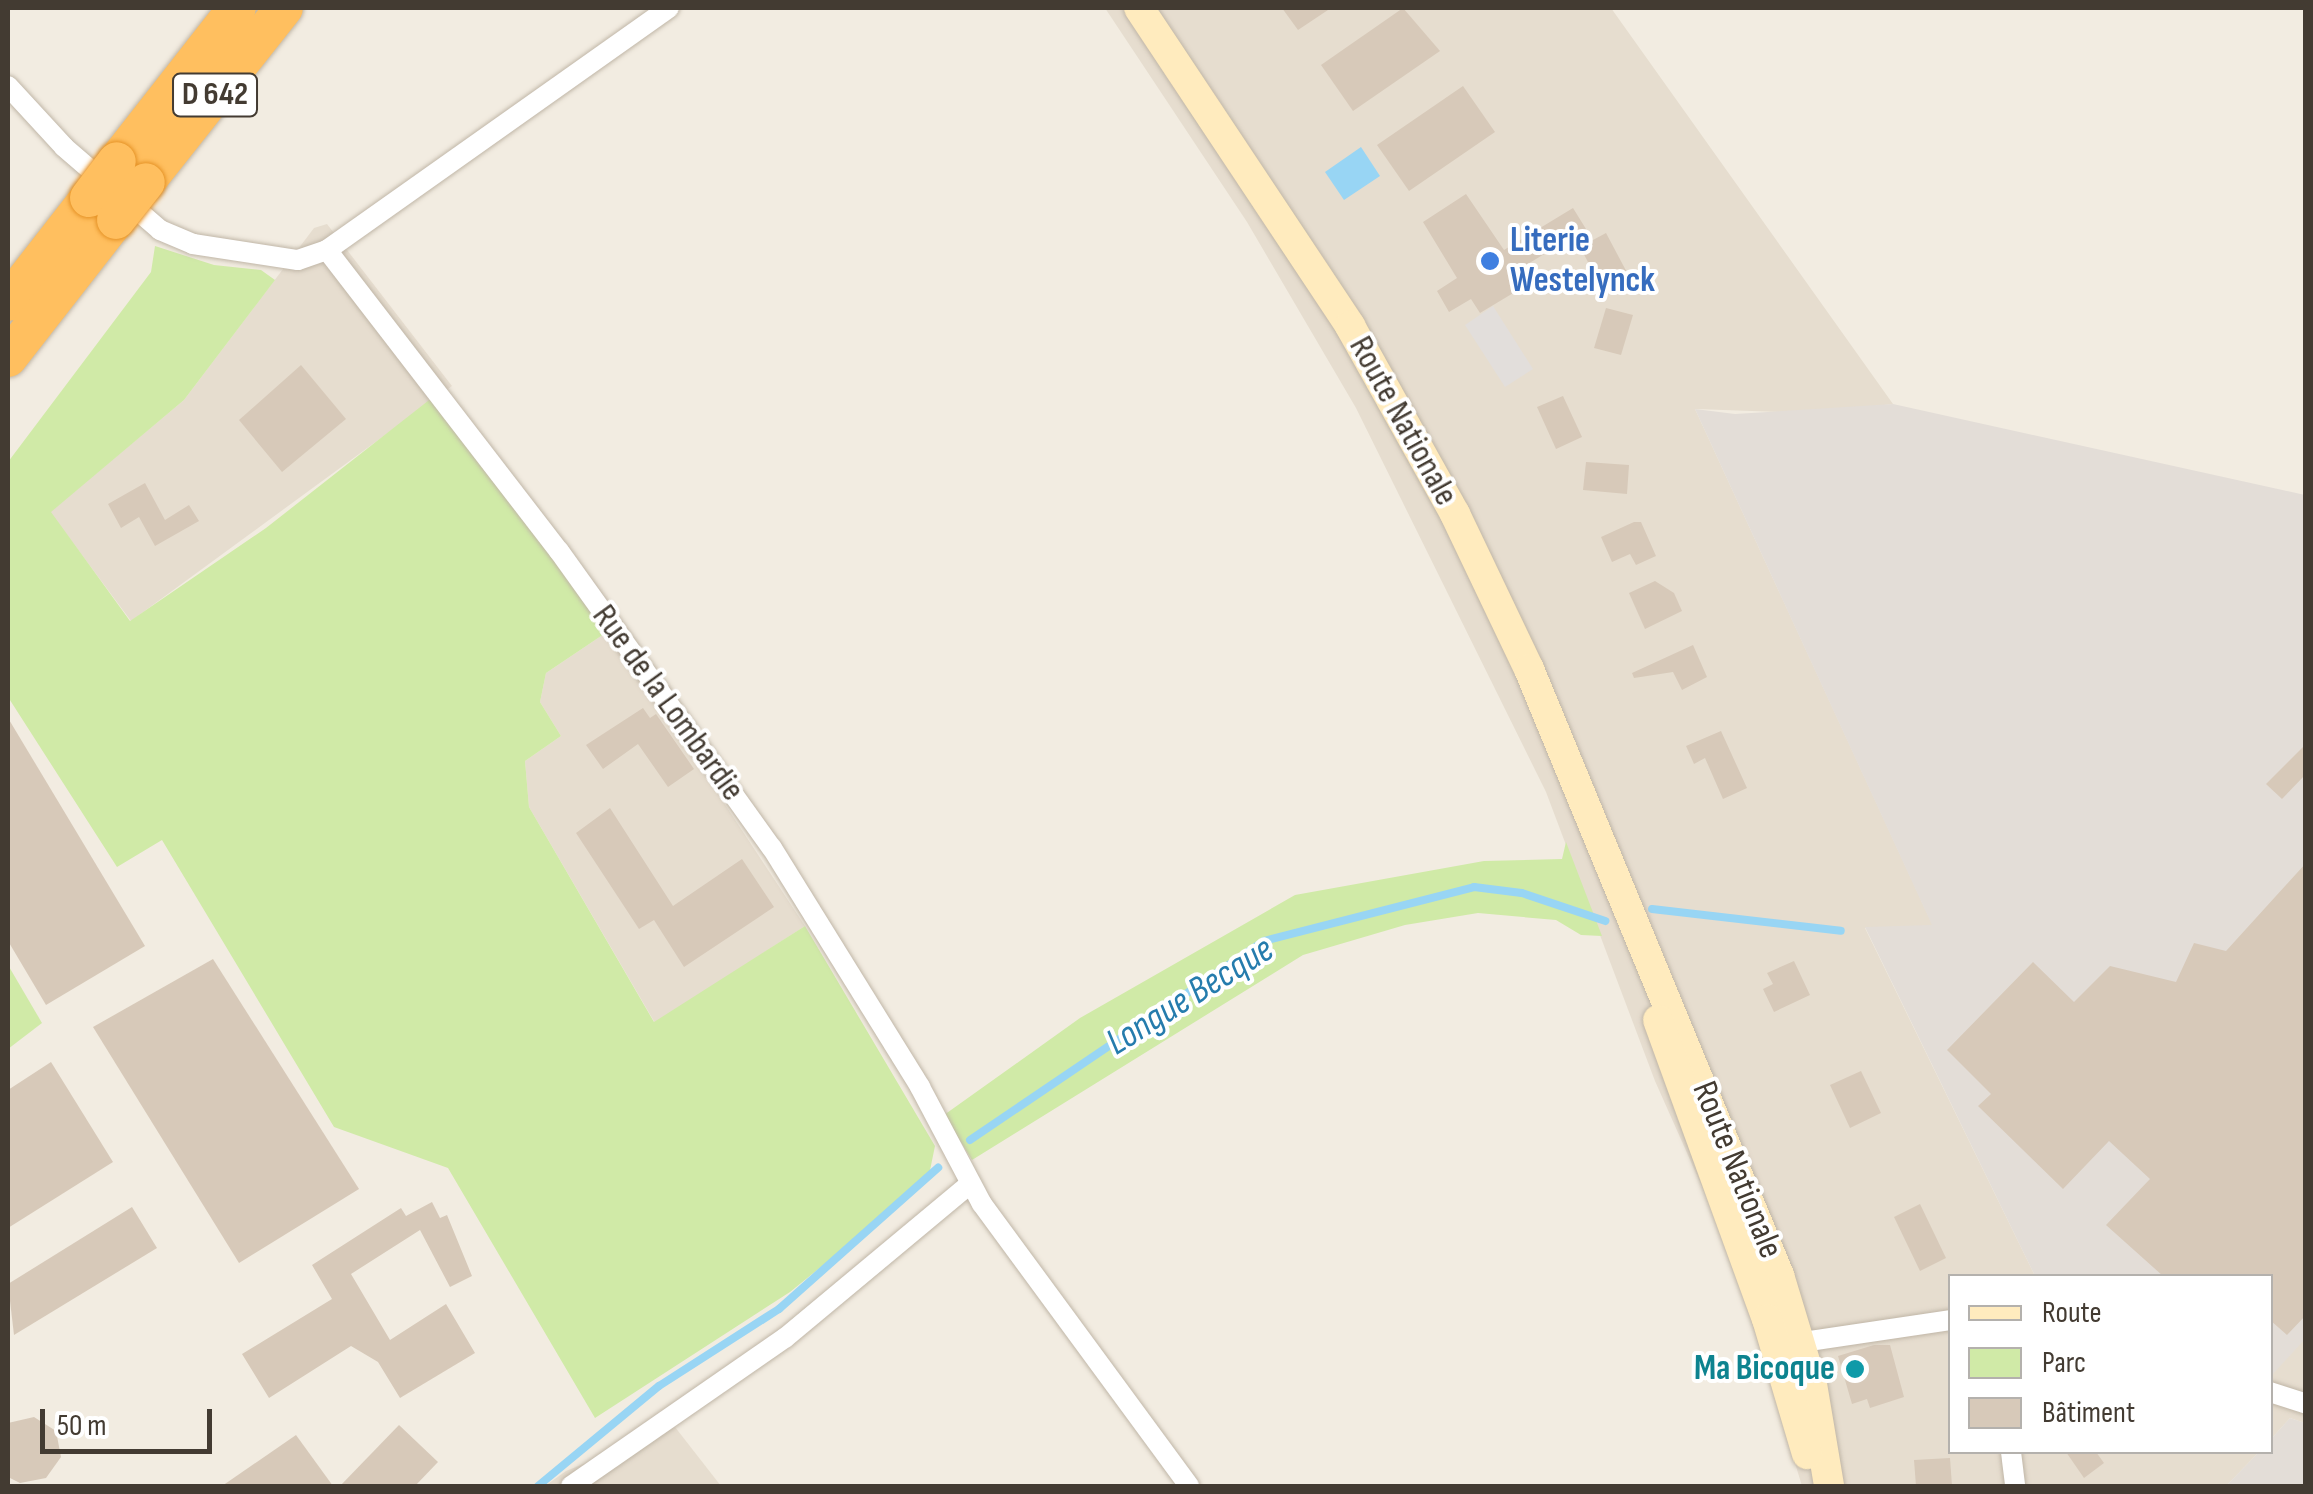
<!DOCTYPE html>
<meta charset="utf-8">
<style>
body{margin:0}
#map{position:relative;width:2313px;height:1494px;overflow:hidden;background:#f2ece1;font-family:"Sofia Sans Condensed",sans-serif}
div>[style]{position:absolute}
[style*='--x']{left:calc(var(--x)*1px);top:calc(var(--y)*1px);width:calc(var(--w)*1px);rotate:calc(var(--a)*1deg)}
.residential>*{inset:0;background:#e6ddcf}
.industrial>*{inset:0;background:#e3ddd7}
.green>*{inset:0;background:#d0eaa7}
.parking>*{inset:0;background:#e2dedb}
.water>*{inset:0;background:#98d5f4}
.stream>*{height:8px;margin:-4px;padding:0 4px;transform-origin:4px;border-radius:4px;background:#98d5f4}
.building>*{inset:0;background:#d7c9b9}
.roads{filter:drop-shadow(0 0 2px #c0b6a7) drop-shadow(0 0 2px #c0b6a7)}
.street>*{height:20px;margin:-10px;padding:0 10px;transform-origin:10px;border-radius:10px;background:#fff}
.secondary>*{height:30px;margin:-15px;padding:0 15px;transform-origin:15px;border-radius:15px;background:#ffebbe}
.highway>*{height:38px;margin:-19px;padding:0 19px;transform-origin:19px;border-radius:19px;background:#ffbf5f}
.bridges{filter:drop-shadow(0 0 2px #e69327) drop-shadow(0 0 2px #e69327)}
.highway-bridge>*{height:38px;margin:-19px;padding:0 19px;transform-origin:19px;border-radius:19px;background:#ffbf5f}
.dots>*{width:28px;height:28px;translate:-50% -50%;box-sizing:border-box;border:5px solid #fff;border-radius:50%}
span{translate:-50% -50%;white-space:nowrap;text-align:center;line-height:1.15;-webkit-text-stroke:8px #fff;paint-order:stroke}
.shield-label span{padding:2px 8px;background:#fff;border:2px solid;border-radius:8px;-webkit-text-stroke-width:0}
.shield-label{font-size:32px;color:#433b32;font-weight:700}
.shop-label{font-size:35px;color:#366cbe;font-weight:700}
.left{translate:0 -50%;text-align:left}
.street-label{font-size:35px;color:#433b32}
.culture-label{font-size:35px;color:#0d838f;font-weight:700}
.right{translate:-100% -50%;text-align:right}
.water-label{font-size:38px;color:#257cad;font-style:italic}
.frame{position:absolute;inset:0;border:10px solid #433b32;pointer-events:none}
.legend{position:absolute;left:1948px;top:1274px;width:325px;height:180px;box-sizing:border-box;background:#fff;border:2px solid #b4b1ad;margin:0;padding:12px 18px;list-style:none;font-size:30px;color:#433b32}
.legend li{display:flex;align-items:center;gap:20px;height:50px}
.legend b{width:50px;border:2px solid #b4b1ad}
.scale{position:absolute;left:40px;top:1409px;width:172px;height:45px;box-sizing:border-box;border:5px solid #433b32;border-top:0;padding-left:12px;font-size:30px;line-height:35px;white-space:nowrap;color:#433b32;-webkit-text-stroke:8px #fff;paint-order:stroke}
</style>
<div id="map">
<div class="residential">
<i style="clip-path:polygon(1105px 8px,1611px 8px,1893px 404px,1810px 413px,1695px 409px,1933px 926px,1865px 928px,2035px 1276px,1950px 1276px,1950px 1452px,2259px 1452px,2226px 1486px,1802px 1486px,1728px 1245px,1655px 1081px,1546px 792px,1356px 408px,1247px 222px)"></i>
<i style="clip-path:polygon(327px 224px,452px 386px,131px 621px,50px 512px,184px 400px,314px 228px)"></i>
<i style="clip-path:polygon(610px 630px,805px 926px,655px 1023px,529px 807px,525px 761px,561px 736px,540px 702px,546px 673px)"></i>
<i style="clip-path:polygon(2305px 1338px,2305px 1423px,2290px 1418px,2271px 1439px,2270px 1375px)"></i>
<i style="clip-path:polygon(675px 1427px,721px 1486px,545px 1486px,566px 1471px)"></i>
</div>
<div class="industrial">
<i style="clip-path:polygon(1893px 404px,2305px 495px,2306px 1338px,2272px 1375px,2270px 1276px,2035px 1276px,1865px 927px,1932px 925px,1695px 409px,1735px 414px)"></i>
<i style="clip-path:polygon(2290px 1418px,2305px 1423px,2305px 1486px,2226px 1486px,2259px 1452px,2270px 1452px,2271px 1439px)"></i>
</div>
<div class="green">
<i style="clip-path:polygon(155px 246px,214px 265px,261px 270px,275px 280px,184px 400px,51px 512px,130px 621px,266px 528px,433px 397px,610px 630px,546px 673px,540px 702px,561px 736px,525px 761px,529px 807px,654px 1022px,805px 926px,935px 1146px,928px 1180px,790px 1292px,595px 1418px,448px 1168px,334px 1127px,162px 840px,117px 867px,8px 697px,8px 462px,151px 272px)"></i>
<i style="clip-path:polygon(1566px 842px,1602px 936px,1581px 935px,1556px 920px,1478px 913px,1405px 925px,1303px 955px,972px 1160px,944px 1115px,1080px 1018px,1295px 895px,1484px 861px,1562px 859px)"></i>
<i style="clip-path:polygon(8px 965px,42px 1023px,8px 1049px)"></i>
</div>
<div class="parking">
<i style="clip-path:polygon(1493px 306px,1533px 369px,1505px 387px,1465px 325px)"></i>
</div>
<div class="water">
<i style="clip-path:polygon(1361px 147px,1380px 176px,1344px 200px,1325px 172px)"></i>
</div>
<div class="stream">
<i style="--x:1652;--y:909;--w:190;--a:6.6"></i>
<i style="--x:970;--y:1140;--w:355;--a:-34.1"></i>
<i style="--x:1264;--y:941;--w:217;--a:-14.4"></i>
<i style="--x:1474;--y:887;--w:48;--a:7.1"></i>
<i style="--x:1522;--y:893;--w:88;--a:18.6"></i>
<i style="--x:538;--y:1486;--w:157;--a:-39.6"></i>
<i style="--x:659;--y:1386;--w:143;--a:-32.7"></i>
<i style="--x:779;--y:1309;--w:213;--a:-41.6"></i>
</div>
<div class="building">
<i style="clip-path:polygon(1282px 8px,1331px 8px,1298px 30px)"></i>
<i style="clip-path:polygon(1403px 8px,1440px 51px,1353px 111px,1321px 65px)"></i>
<i style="clip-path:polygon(1463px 86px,1495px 132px,1409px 191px,1377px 145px)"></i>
<i style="clip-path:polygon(1466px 194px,1504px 250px,1573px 208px,1586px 229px,1516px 271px,1525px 286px,1480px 313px,1471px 299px,1449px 312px,1437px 291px,1457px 278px,1423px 222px)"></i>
<i style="clip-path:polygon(1606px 233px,1631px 280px,1605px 294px,1580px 247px)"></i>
<i style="clip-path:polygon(1606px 308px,1633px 315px,1621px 355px,1594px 348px)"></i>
<i style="clip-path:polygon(301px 365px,346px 419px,282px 472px,239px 420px)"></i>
<i style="clip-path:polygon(1563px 396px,1582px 437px,1556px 449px,1537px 407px)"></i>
<i style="clip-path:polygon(1586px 462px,1629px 465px,1627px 494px,1583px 490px)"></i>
<i style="clip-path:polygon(145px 483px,165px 520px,189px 505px,199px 521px,155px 546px,139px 517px,121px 528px,108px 504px)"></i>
<i style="clip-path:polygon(1634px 522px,1641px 522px,1656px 556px,1636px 565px,1630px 554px,1612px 562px,1601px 537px)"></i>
<i style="clip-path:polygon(1655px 581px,1674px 593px,1682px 611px,1645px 629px,1629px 593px)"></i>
<i style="clip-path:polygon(1693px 645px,1707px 677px,1682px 690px,1673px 672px,1634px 678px,1632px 673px)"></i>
<i style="clip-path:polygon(643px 708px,650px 718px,656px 714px,694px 769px,668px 787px,638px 744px,603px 769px,586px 745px)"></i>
<i style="clip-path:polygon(8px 718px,145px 946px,46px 1005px,8px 941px)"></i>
<i style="clip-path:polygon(1721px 731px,1747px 788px,1723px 799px,1705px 758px,1694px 764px,1686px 746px)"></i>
<i style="clip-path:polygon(2306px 744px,2306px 774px,2282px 799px,2266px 784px)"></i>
<i style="clip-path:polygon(610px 808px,673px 906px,742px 859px,774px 907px,684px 967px,654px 920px,639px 929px,576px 833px)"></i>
<i style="clip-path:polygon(2306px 863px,2306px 1315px,2287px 1335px,2270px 1320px,2270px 1276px,2163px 1276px,2106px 1225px,2150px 1179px,2109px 1141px,2063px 1189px,1978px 1106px,1991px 1094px,1947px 1050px,2033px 962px,2074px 1002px,2110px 966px,2176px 982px,2194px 943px,2226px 951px)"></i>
<i style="clip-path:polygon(213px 959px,359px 1189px,239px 1263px,93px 1027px)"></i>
<i style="clip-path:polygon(1794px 961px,1810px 995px,1774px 1012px,1763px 989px,1773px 984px,1767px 973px)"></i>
<i style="clip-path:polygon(51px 1062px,113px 1162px,8px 1228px,8px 1090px)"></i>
<i style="clip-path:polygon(1861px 1071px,1881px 1113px,1850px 1128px,1830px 1085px)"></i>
<i style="clip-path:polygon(432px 1202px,440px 1218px,447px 1215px,472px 1276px,450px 1287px,420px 1230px,351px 1274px,390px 1340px,446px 1304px,475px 1353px,400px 1398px,378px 1362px,351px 1346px,269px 1398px,242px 1354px,332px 1299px,312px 1265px,401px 1208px,406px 1216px)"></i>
<i style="clip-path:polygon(1920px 1204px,1946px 1258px,1920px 1271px,1894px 1217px)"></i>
<i style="clip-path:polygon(132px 1207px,157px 1248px,14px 1335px,8px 1284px)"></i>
<i style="clip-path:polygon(1874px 1345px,1890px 1345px,1904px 1397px,1870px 1408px,1867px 1399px,1852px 1404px,1838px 1356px)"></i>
<i style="clip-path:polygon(34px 1417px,56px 1431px,61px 1457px,46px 1478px,20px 1483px,8px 1477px,8px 1423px)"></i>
<i style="clip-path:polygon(399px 1425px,438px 1462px,415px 1486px,340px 1486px)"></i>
<i style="clip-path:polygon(296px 1435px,333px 1486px,222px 1486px)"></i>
<i style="clip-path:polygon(2066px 1452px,2096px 1452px,2104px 1463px,2084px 1478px)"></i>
<i style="clip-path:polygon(1950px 1458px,1952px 1486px,1916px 1486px,1914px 1460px)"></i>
</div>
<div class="roads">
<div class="street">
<i style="--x:8;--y:86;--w:83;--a:47.4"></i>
<i style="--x:64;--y:147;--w:127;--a:40.8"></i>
<i style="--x:160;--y:230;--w:36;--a:23"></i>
<i style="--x:193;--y:244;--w:106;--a:8.7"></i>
<i style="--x:298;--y:260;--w:31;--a:-19"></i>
<i style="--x:327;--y:250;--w:419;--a:-35.3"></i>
<i style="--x:327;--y:250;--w:380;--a:52.4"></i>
<i style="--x:559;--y:551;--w:365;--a:54.4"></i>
<i style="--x:772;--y:848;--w:281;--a:58.2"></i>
<i style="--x:920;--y:1087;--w:132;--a:62.1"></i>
<i style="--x:982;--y:1204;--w:350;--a:53.7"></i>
<i style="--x:1790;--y:1344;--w:162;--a:-8.5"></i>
<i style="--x:2270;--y:1392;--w:38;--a:18"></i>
<i style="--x:2011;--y:1452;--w:34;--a:83"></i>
<i style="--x:571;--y:1486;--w:260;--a:-34.7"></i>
<i style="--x:785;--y:1338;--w:241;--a:-39.8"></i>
</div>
<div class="secondary">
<i style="--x:1139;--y:8;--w:382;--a:56.4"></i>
<i style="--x:1350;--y:326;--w:215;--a:60.8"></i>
<i style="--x:1455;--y:514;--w:172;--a:64.5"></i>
<i style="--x:1529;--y:669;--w:656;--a:67.58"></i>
<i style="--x:1779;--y:1275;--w:114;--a:73.2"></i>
<i style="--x:1812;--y:1384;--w:103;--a:80.5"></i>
<i style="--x:1658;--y:1020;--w:318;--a:70"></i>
<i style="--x:1767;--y:1319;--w:141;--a:73.5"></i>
</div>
<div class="highway">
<i style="--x:117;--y:161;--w:194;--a:-51.9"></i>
<i style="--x:146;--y:182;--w:222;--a:-51.6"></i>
<i style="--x:8;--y:302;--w:132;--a:-52.1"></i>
<i style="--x:8;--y:358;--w:175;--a:-52"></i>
</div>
</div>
<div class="bridges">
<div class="highway-bridge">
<i style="--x:89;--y:198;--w:46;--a:-52.9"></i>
<i style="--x:116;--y:220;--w:48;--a:-51.7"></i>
</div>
</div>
<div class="dots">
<i style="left:1490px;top:261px;background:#3f7fe0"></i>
<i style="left:1855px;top:1369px;background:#0f9aa8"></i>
</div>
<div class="shield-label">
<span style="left:215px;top:95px">D 642</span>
</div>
<div class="shop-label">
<span class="left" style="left:1510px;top:261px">Literie<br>Westelynck</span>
</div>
<div class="street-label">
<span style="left:1403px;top:421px;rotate:61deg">Route Nationale</span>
<span style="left:668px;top:703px;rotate:54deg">Rue de la Lombardie</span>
<span style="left:1737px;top:1170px;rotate:68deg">Route Nationale</span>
</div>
<div class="culture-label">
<span class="right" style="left:1835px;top:1369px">Ma Bicoque</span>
</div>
<div class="water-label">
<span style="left:1190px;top:996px;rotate:-32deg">Longue Becque</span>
</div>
<div class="frame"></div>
<ul class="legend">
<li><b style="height:12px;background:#ffebbe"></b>Route</li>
<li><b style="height:28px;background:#d0eaa7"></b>Parc</li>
<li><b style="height:28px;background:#d7c9b9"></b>Bâtiment</li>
</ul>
<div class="scale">50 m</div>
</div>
